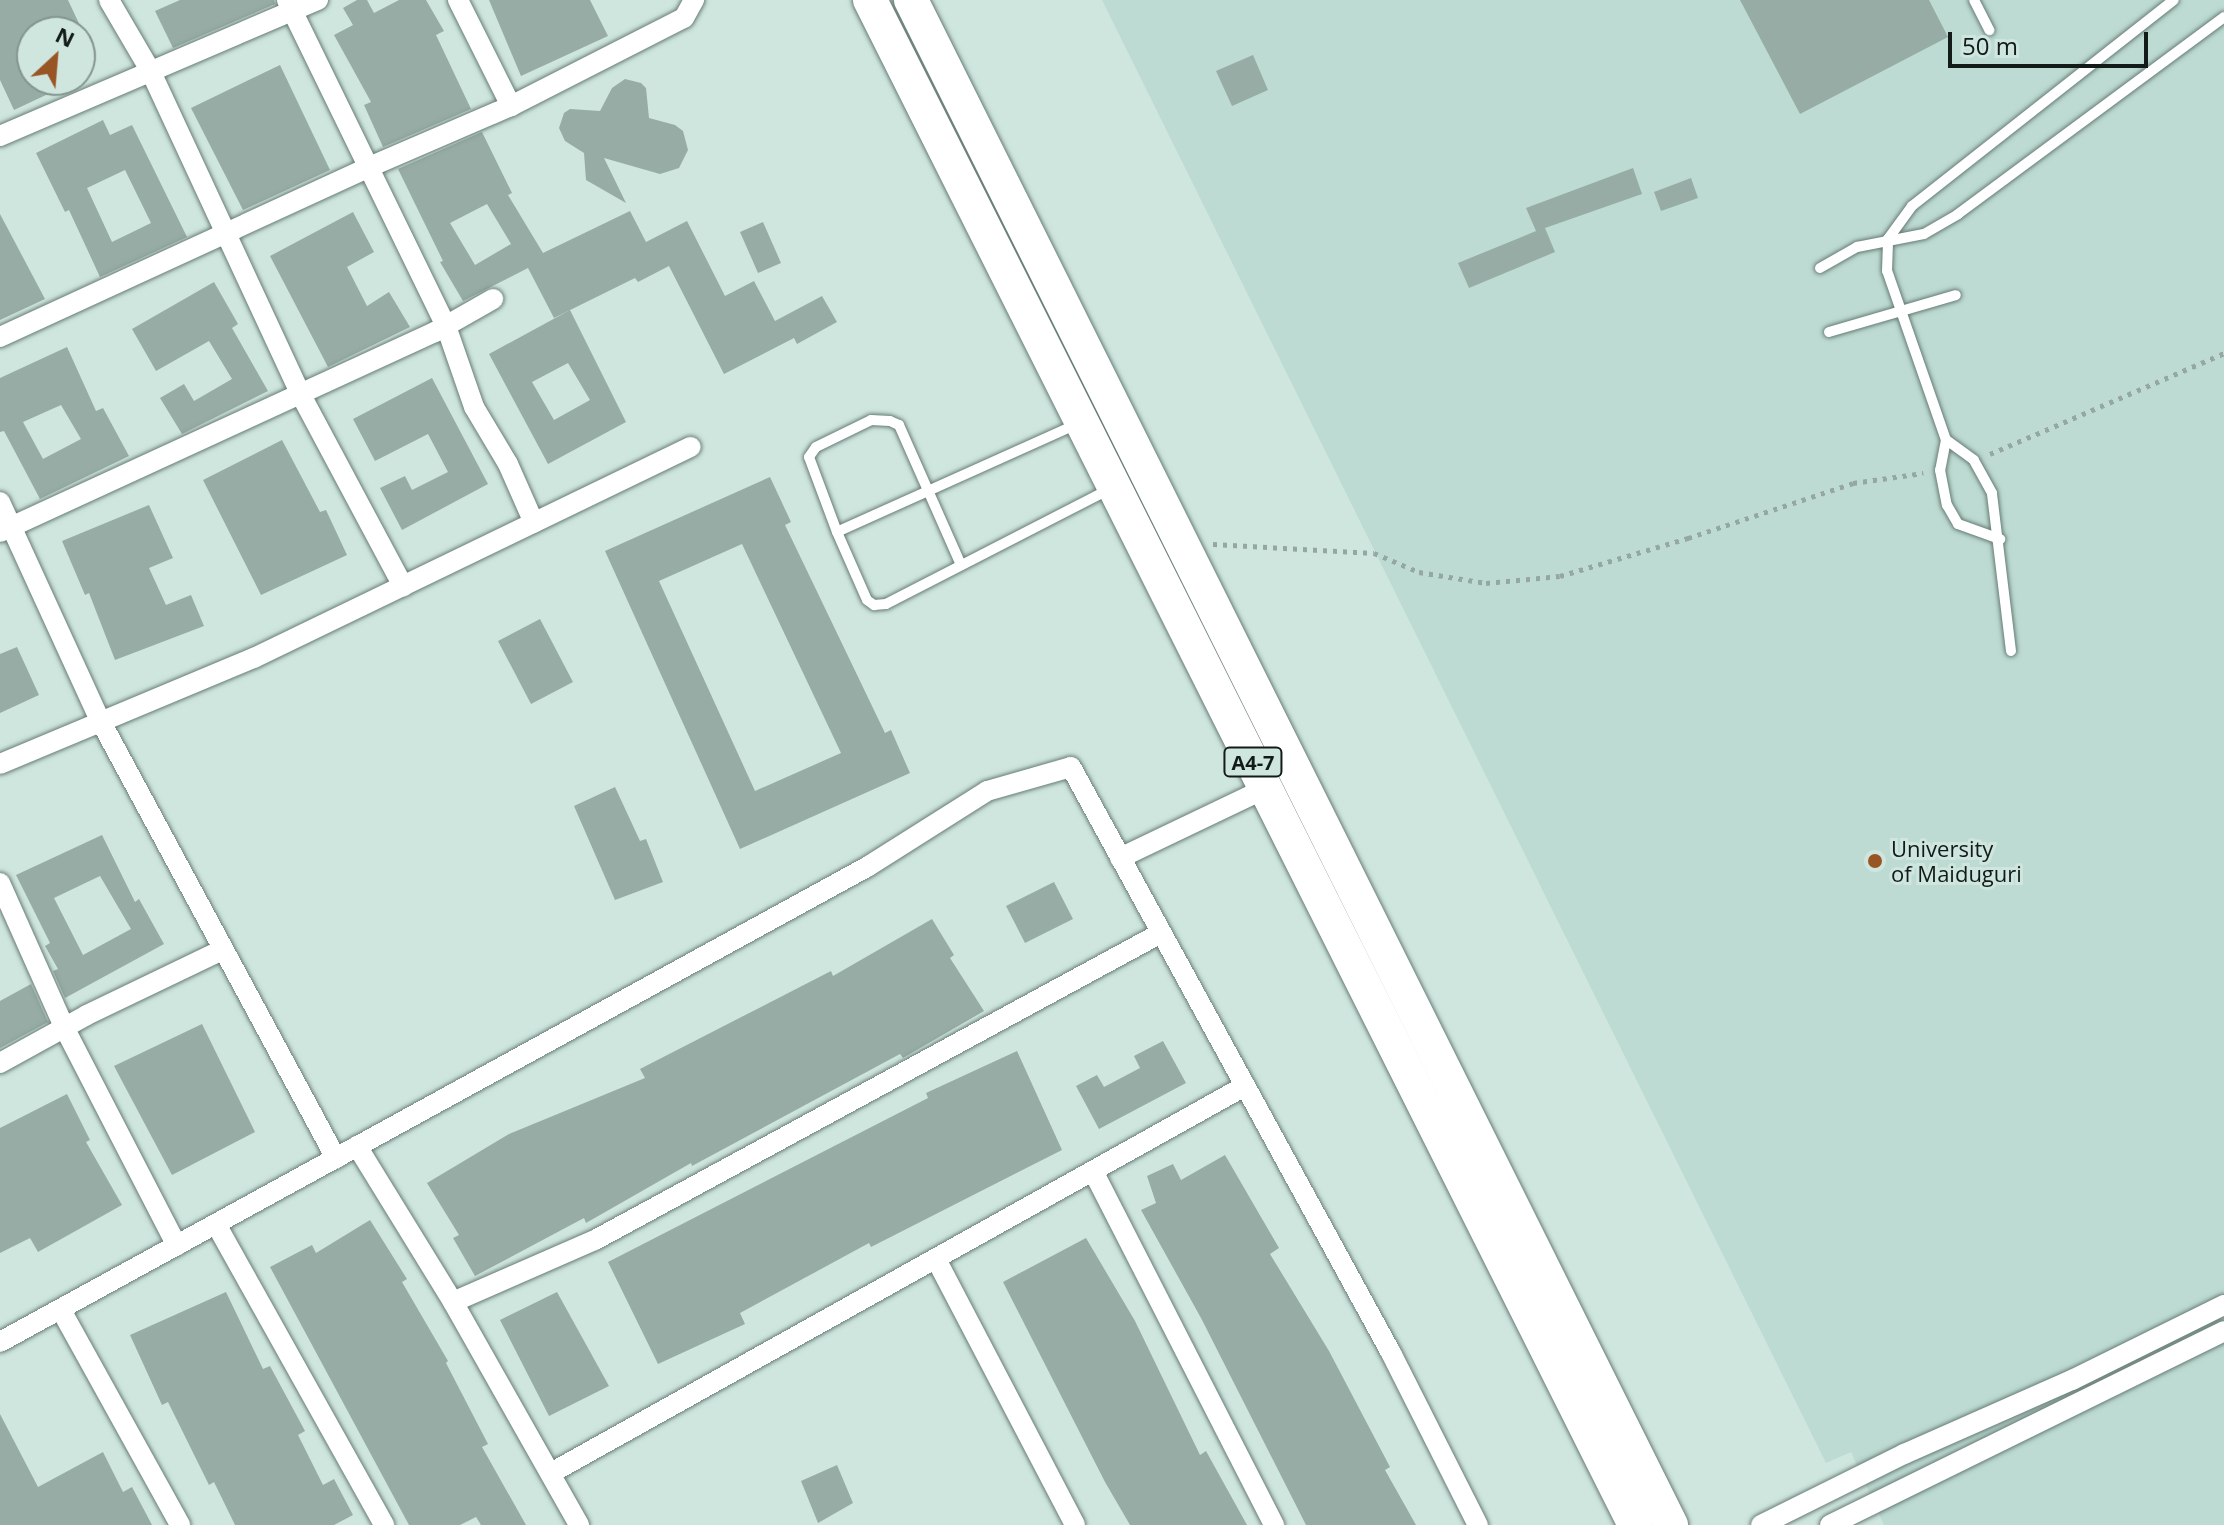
<!DOCTYPE html>
<style>
body{margin:0}
#map{position:relative;width:2224px;height:1525px;overflow:hidden;background:#cfe6df;font-family:"Open Sans",sans-serif}
div>[style]{position:absolute}
[style*='--x']{left:calc(var(--x)*1px);top:calc(var(--y)*1px);width:calc(var(--w)*1px);rotate:calc(var(--a)*1deg)}
.built>*{inset:0;background:#bddbd2}
.building>*{inset:0;background:#96aca5}
.path>*{height:5px;margin-top:-2.5px;transform-origin:0;background:repeating-linear-gradient(90deg,#95a7a2 0 4px,transparent 0 10px)}
.roads{filter:drop-shadow(0 0 2px #677c76) drop-shadow(0 0 2px #677c76)}
.service>*{height:10px;margin:-5px;padding:0 5px;transform-origin:5px;border-radius:5px;background:#fff}
.minor>*{height:20px;margin:-10px;padding:0 10px;transform-origin:10px;border-radius:10px;background:#fff}
.trunk>*{height:34px;margin:-17px;padding:0 17px;transform-origin:17px;border-radius:17px;background:#fff}
.dots>*{width:22px;height:22px;translate:-50% -50%;box-sizing:border-box;border:4px solid #cfe6df;border-radius:50%}
span{translate:-50% -50%;white-space:nowrap;text-align:center;line-height:1.15;-webkit-text-stroke:6px #cfe6df;paint-order:stroke}
.shield-label span{padding:2px 6px;background:#cfe6df;border:2px solid;border-radius:6px;-webkit-text-stroke-width:0}
.shield-label{font-size:20px;color:#131b19;font-weight:700}
.poi-label{font-size:22px;color:#131b19}
.left{translate:0 -50%;text-align:left}
.north{position:absolute;left:16px;top:16px;width:80px;height:80px;box-sizing:border-box;background:#cfe6df;border:2px solid #849590;border-radius:50%;rotate:26deg;font-size:22px;font-weight:700;line-height:32px;text-align:center;color:#131b19}
.north::after{content:'';display:block;margin:auto;width:28px;height:36px;background:#995625;clip-path:polygon(50% 0,100% 100%,50% 72%,0 100%)}
.scale{position:absolute;left:1948px;top:32px;width:200px;height:36px;box-sizing:border-box;border:4px solid #131b19;border-top:0;padding-left:10px;font-size:24px;line-height:28px;white-space:nowrap;color:#131b19;-webkit-text-stroke:6px #cfe6df;paint-order:stroke}
</style>
<div id="map">
<div class="built">
<i style="clip-path:polygon(1102px 0,2224px 0,2224px 1525px,1884px 1525px,1851px 1452px,1826px 1463px)"></i>
</div>
<div class="building">
<i style="clip-path:polygon(0 0,68px 0,83px 32px,32px 32px,32px 80px,78px 80px,14px 110px,0 80px)"></i>
<i style="clip-path:polygon(180px 0,274px 0,275px 4px,173px 48px,155px 11px)"></i>
<i style="clip-path:polygon(357px 0,367px 0,374px 13px,399px 0,426px 0,444px 31px,436px 35px,471px 109px,383px 147px,364px 105px,371px 102px,334px 35px,353px 25px,343px 8px)"></i>
<i style="clip-path:polygon(489px 0,590px 0,608px 36px,521px 76px)"></i>
<i style="clip-path:polygon(1740px 0,1929px 0,1948px 37px,1800px 114px)"></i>
<i style="clip-path:polygon(1253px 55px,1268px 90px,1232px 106px,1216px 71px)"></i>
<i style="clip-path:polygon(280px 65px,330px 170px,243px 210px,191px 108px)"></i>
<i style="clip-path:polygon(625px 79px,641px 83px,646px 88px,649px 118px,675px 125px,683px 131px,688px 150px,679px 168px,660px 174px,604px 158px,626px 203px,586px 180px,584px 153px,565px 141px,559px 128px,564px 113px,570px 109px,600px 111px,612px 88px)"></i>
<i style="clip-path:polygon(evenodd,103px 120px,110px 135px,132px 125px,187px 237px,100px 277px,69px 210px,65px 212px,36px 153px,103px 120px,125px 170px,151px 223px,112px 242px,87px 188px,125px 170px)"></i>
<i style="clip-path:polygon(evenodd,482px 132px,512px 193px,508px 195px,543px 253px,630px 211px,646px 242px,687px 221px,725px 296px,754px 281px,775px 321px,822px 296px,837px 322px,797px 344px,794px 338px,724px 374px,669px 266px,638px 282px,635px 278px,554px 318px,528px 268px,463px 301px,440px 262px,443px 261px,398px 169px,482px 132px,487px 204px,511px 244px,475px 265px,450px 223px,487px 204px)"></i>
<i style="clip-path:polygon(1633px 168px,1642px 194px,1545px 228px,1555px 252px,1469px 288px,1458px 263px,1541px 229px,1536px 231px,1526px 208px)"></i>
<i style="clip-path:polygon(1691px 178px,1698px 198px,1661px 211px,1654px 192px)"></i>
<i style="clip-path:polygon(353px 212px,374px 252px,347px 267px,367px 306px,389px 292px,410px 327px,328px 367px,270px 256px)"></i>
<i style="clip-path:polygon(0 214px,45px 299px,0 320px)"></i>
<i style="clip-path:polygon(763px 222px,781px 263px,758px 273px,740px 232px)"></i>
<i style="clip-path:polygon(214px 282px,238px 324px,232px 328px,268px 391px,182px 434px,160px 398px,184px 384px,194px 401px,232px 379px,209px 341px,156px 371px,132px 329px)"></i>
<i style="clip-path:polygon(evenodd,570px 310px,626px 422px,548px 464px,489px 354px,570px 310px,568px 363px,590px 400px,554px 420px,532px 382px,568px 363px)"></i>
<i style="clip-path:polygon(evenodd,67px 347px,96px 411px,103px 408px,129px 456px,40px 499px,4px 431px,0 432px,0 378px,67px 347px,61px 405px,81px 439px,43px 459px,23px 422px,61px 405px)"></i>
<i style="clip-path:polygon(432px 378px,488px 484px,402px 530px,380px 488px,405px 476px,412px 490px,448px 472px,428px 434px,375px 461px,353px 419px)"></i>
<i style="clip-path:polygon(282px 440px,320px 512px,326px 510px,347px 555px,261px 595px,203px 480px)"></i>
<i style="clip-path:polygon(evenodd,770px 477px,791px 522px,785px 525px,885px 733px,891px 730px,910px 773px,740px 849px,605px 551px,770px 477px,742px 544px,841px 753px,755px 791px,659px 581px,742px 544px)"></i>
<i style="clip-path:polygon(149px 505px,173px 558px,149px 568px,166px 605px,191px 595px,204px 626px,115px 660px,89px 593px,85px 595px,62px 541px)"></i>
<i style="clip-path:polygon(540px 619px,573px 682px,531px 704px,498px 641px)"></i>
<i style="clip-path:polygon(17px 647px,39px 695px,0 713px,0 654px)"></i>
<i style="clip-path:polygon(615px 787px,640px 841px,646px 839px,663px 882px,615px 900px,574px 806px)"></i>
<i style="clip-path:polygon(evenodd,102px 835px,135px 902px,139px 899px,164px 944px,65px 998px,53px 971px,58px 969px,45px 946px,50px 943px,16px 875px,102px 835px,100px 876px,131px 929px,83px 955px,54px 898px,100px 876px)"></i>
<i style="clip-path:polygon(1054px 882px,1073px 919px,1025px 943px,1006px 906px)"></i>
<i style="clip-path:polygon(932px 919px,954px 955px,950px 958px,984px 1011px,903px 1058px,900px 1054px,692px 1166px,691px 1163px,586px 1223px,584px 1218px,475px 1276px,453px 1238px,459px 1235px,427px 1183px,509px 1134px,645px 1078px,640px 1069px,831px 971px,833px 976px)"></i>
<i style="clip-path:polygon(31px 984px,48px 1022px,0 1048px,0 1001px)"></i>
<i style="clip-path:polygon(202px 1024px,255px 1132px,172px 1175px,114px 1066px)"></i>
<i style="clip-path:polygon(1163px 1041px,1186px 1083px,1099px 1129px,1076px 1086px,1097px 1075px,1104px 1087px,1140px 1068px,1134px 1056px)"></i>
<i style="clip-path:polygon(1017px 1051px,1062px 1150px,871px 1247px,869px 1243px,740px 1313px,745px 1324px,658px 1364px,608px 1262px,928px 1098px,926px 1093px)"></i>
<i style="clip-path:polygon(67px 1094px,90px 1140px,86px 1142px,122px 1205px,38px 1252px,30px 1238px,0 1253px,0 1128px)"></i>
<i style="clip-path:polygon(1225px 1155px,1279px 1248px,1270px 1254px,1329px 1351px,1390px 1467px,1385px 1470px,1416px 1525px,1306px 1525px,1201px 1318px,1141px 1210px,1156px 1203px,1147px 1176px,1173px 1164px,1181px 1180px)"></i>
<i style="clip-path:polygon(370px 1220px,407px 1279px,402px 1282px,448px 1361px,446px 1363px,488px 1444px,482px 1447px,526px 1525px,481px 1525px,476px 1517px,460px 1525px,409px 1525px,270px 1267px,312px 1245px,316px 1253px)"></i>
<i style="clip-path:polygon(1086px 1238px,1135px 1321px,1200px 1455px,1206px 1451px,1247px 1525px,1130px 1525px,1105px 1482px,1003px 1282px)"></i>
<i style="clip-path:polygon(226px 1292px,263px 1369px,270px 1366px,305px 1431px,298px 1435px,323px 1485px,334px 1479px,353px 1515px,334px 1525px,235px 1525px,214px 1482px,209px 1485px,168px 1402px,162px 1405px,130px 1335px)"></i>
<i style="clip-path:polygon(557px 1292px,609px 1386px,549px 1416px,500px 1320px)"></i>
<i style="clip-path:polygon(0 1414px,38px 1487px,103px 1452px,123px 1492px,132px 1487px,152px 1525px,0 1525px)"></i>
<i style="clip-path:polygon(837px 1465px,853px 1503px,818px 1523px,801px 1481px)"></i>
</div>
<div class="path">
<i style="--x:1990;--y:454;--w:255;--a:-23.3"></i>
<i style="--x:1213;--y:544;--w:161;--a:3.2"></i>
<i style="--x:1374;--y:553;--w:49;--a:22.9"></i>
<i style="--x:1419;--y:572;--w:68;--a:9.3"></i>
<i style="--x:1486;--y:583;--w:74;--a:-5.4"></i>
<i style="--x:1560;--y:576;--w:134;--a:-16.5"></i>
<i style="--x:1688;--y:538;--w:174;--a:-18.4"></i>
<i style="--x:1853;--y:483;--w:71;--a:-8.1"></i>
</div>
<div class="roads">
<div class="service">
<i style="--x:1974;--y:0;--w:34;--a:63"></i>
<i style="--x:1820;--y:268;--w:43;--a:-29.6"></i>
<i style="--x:1857;--y:247;--w:68;--a:-11"></i>
<i style="--x:1924;--y:234;--w:39;--a:-30"></i>
<i style="--x:1958;--y:214;--w:331;--a:-36.5"></i>
<i style="--x:1829;--y:332;--w:132;--a:-16.2"></i>
<i style="--x:1077;--y:424;--w:263;--a:155.8"></i>
<i style="--x:837;--y:532;--w:74;--a:66.2"></i>
<i style="--x:867;--y:600;--w:9;--a:36"></i>
<i style="--x:874;--y:605;--w:12;--a:-5"></i>
<i style="--x:886;--y:604;--w:250;--a:-27.2"></i>
<i style="--x:1946;--y:440;--w:31;--a:101"></i>
<i style="--x:1940;--y:470;--w:36;--a:79"></i>
<i style="--x:1947;--y:505;--w:22;--a:60"></i>
<i style="--x:1958;--y:524;--w:45;--a:19.7"></i>
<i style="--x:837;--y:532;--w:80;--a:-110.5"></i>
<i style="--x:809;--y:457;--w:12;--a:-55"></i>
<i style="--x:816;--y:447;--w:61;--a:-26.1"></i>
<i style="--x:871;--y:420;--w:19;--a:3"></i>
<i style="--x:890;--y:421;--w:10;--a:24"></i>
<i style="--x:899;--y:425;--w:153;--a:66.1"></i>
<i style="--x:2011;--y:651;--w:159;--a:-96.9"></i>
<i style="--x:1992;--y:493;--w:38;--a:-119"></i>
<i style="--x:1974;--y:460;--w:34;--a:-144"></i>
<i style="--x:1946;--y:440;--w:179;--a:-109.2"></i>
<i style="--x:1887;--y:271;--w:32;--a:-88"></i>
<i style="--x:1888;--y:239;--w:41;--a:-54"></i>
<i style="--x:1912;--y:206;--w:333;--a:-38.2"></i>
</div>
<div class="minor">
<i style="--x:109;--y:0;--w:83;--a:59.7"></i>
<i style="--x:151;--y:72;--w:356;--a:65.1"></i>
<i style="--x:301;--y:395;--w:217;--a:61.9"></i>
<i style="--x:287;--y:0;--w:363;--a:64"></i>
<i style="--x:446;--y:326;--w:86;--a:70.9"></i>
<i style="--x:474;--y:407;--w:66;--a:59.2"></i>
<i style="--x:508;--y:464;--w:64;--a:66.2"></i>
<i style="--x:458;--y:0;--w:119;--a:63.4"></i>
<i style="--x:0;--y:136;--w:346;--a:-23.2"></i>
<i style="--x:0;--y:337;--w:404;--a:-24.7"></i>
<i style="--x:367;--y:168;--w:157;--a:-23.3"></i>
<i style="--x:511;--y:106;--w:194;--a:-27"></i>
<i style="--x:684;--y:18;--w:21;--a:-61"></i>
<i style="--x:0;--y:502;--w:240;--a:65.4"></i>
<i style="--x:100;--y:720;--w:498;--a:61.7"></i>
<i style="--x:0;--y:532;--w:479;--a:-24.7"></i>
<i style="--x:435;--y:332;--w:67;--a:-29.6"></i>
<i style="--x:0;--y:764;--w:275;--a:-22.7"></i>
<i style="--x:254;--y:658;--w:485;--a:-25.8"></i>
<i style="--x:1120;--y:858;--w:162;--a:-25.6"></i>
<i style="--x:0;--y:883;--w:158;--a:66"></i>
<i style="--x:64;--y:1027;--w:246;--a:62.7"></i>
<i style="--x:0;--y:1063;--w:99;--a:-28.9"></i>
<i style="--x:87;--y:1015;--w:150;--a:-25.7"></i>
<i style="--x:357;--y:1146;--w:183;--a:58.4"></i>
<i style="--x:453;--y:1302;--w:256;--a:60.5"></i>
<i style="--x:1093;--y:1171;--w:398;--a:62.9"></i>
<i style="--x:216;--y:1224;--w:345;--a:60.8"></i>
<i style="--x:936;--y:1259;--w:300;--a:62.4"></i>
<i style="--x:453;--y:1302;--w:155;--a:-23.6"></i>
<i style="--x:595;--y:1240;--w:644;--a:-28.48"></i>
<i style="--x:61;--y:1310;--w:246;--a:61"></i>
<i style="--x:0;--y:1342;--w:989;--a:-28.72"></i>
<i style="--x:867;--y:867;--w:142;--a:-32.3"></i>
<i style="--x:987;--y:791;--w:87;--a:-15.9"></i>
<i style="--x:1071;--y:767;--w:668;--a:61.36"></i>
<i style="--x:1391;--y:1353;--w:193;--a:63.2"></i>
<i style="--x:551;--y:1473;--w:795;--a:-29.15"></i>
<i style="--x:1761;--y:1525;--w:160;--a:-26.4"></i>
<i style="--x:1904;--y:1454;--w:184;--a:-23.8"></i>
<i style="--x:2072;--y:1380;--w:169;--a:-26.3"></i>
<i style="--x:1830;--y:1525;--w:439;--a:-26.2"></i>
</div>
<div class="trunk">
<i style="--x:870;--y:0;--w:1706;--a:63.36"></i>
<i style="--x:911;--y:0;--w:1704;--a:63.51"></i>
</div>
</div>
<div class="dots">
<i style="left:1875px;top:861px;background:#995625"></i>
</div>
<div class="shield-label">
<span style="left:1253px;top:762px">A4-7</span>
</div>
<div class="poi-label">
<span class="left" style="left:1891px;top:861px">University<br>of Maiduguri</span>
</div>
<div class="north">N</div>
<div class="scale">50 m</div>
</div>
